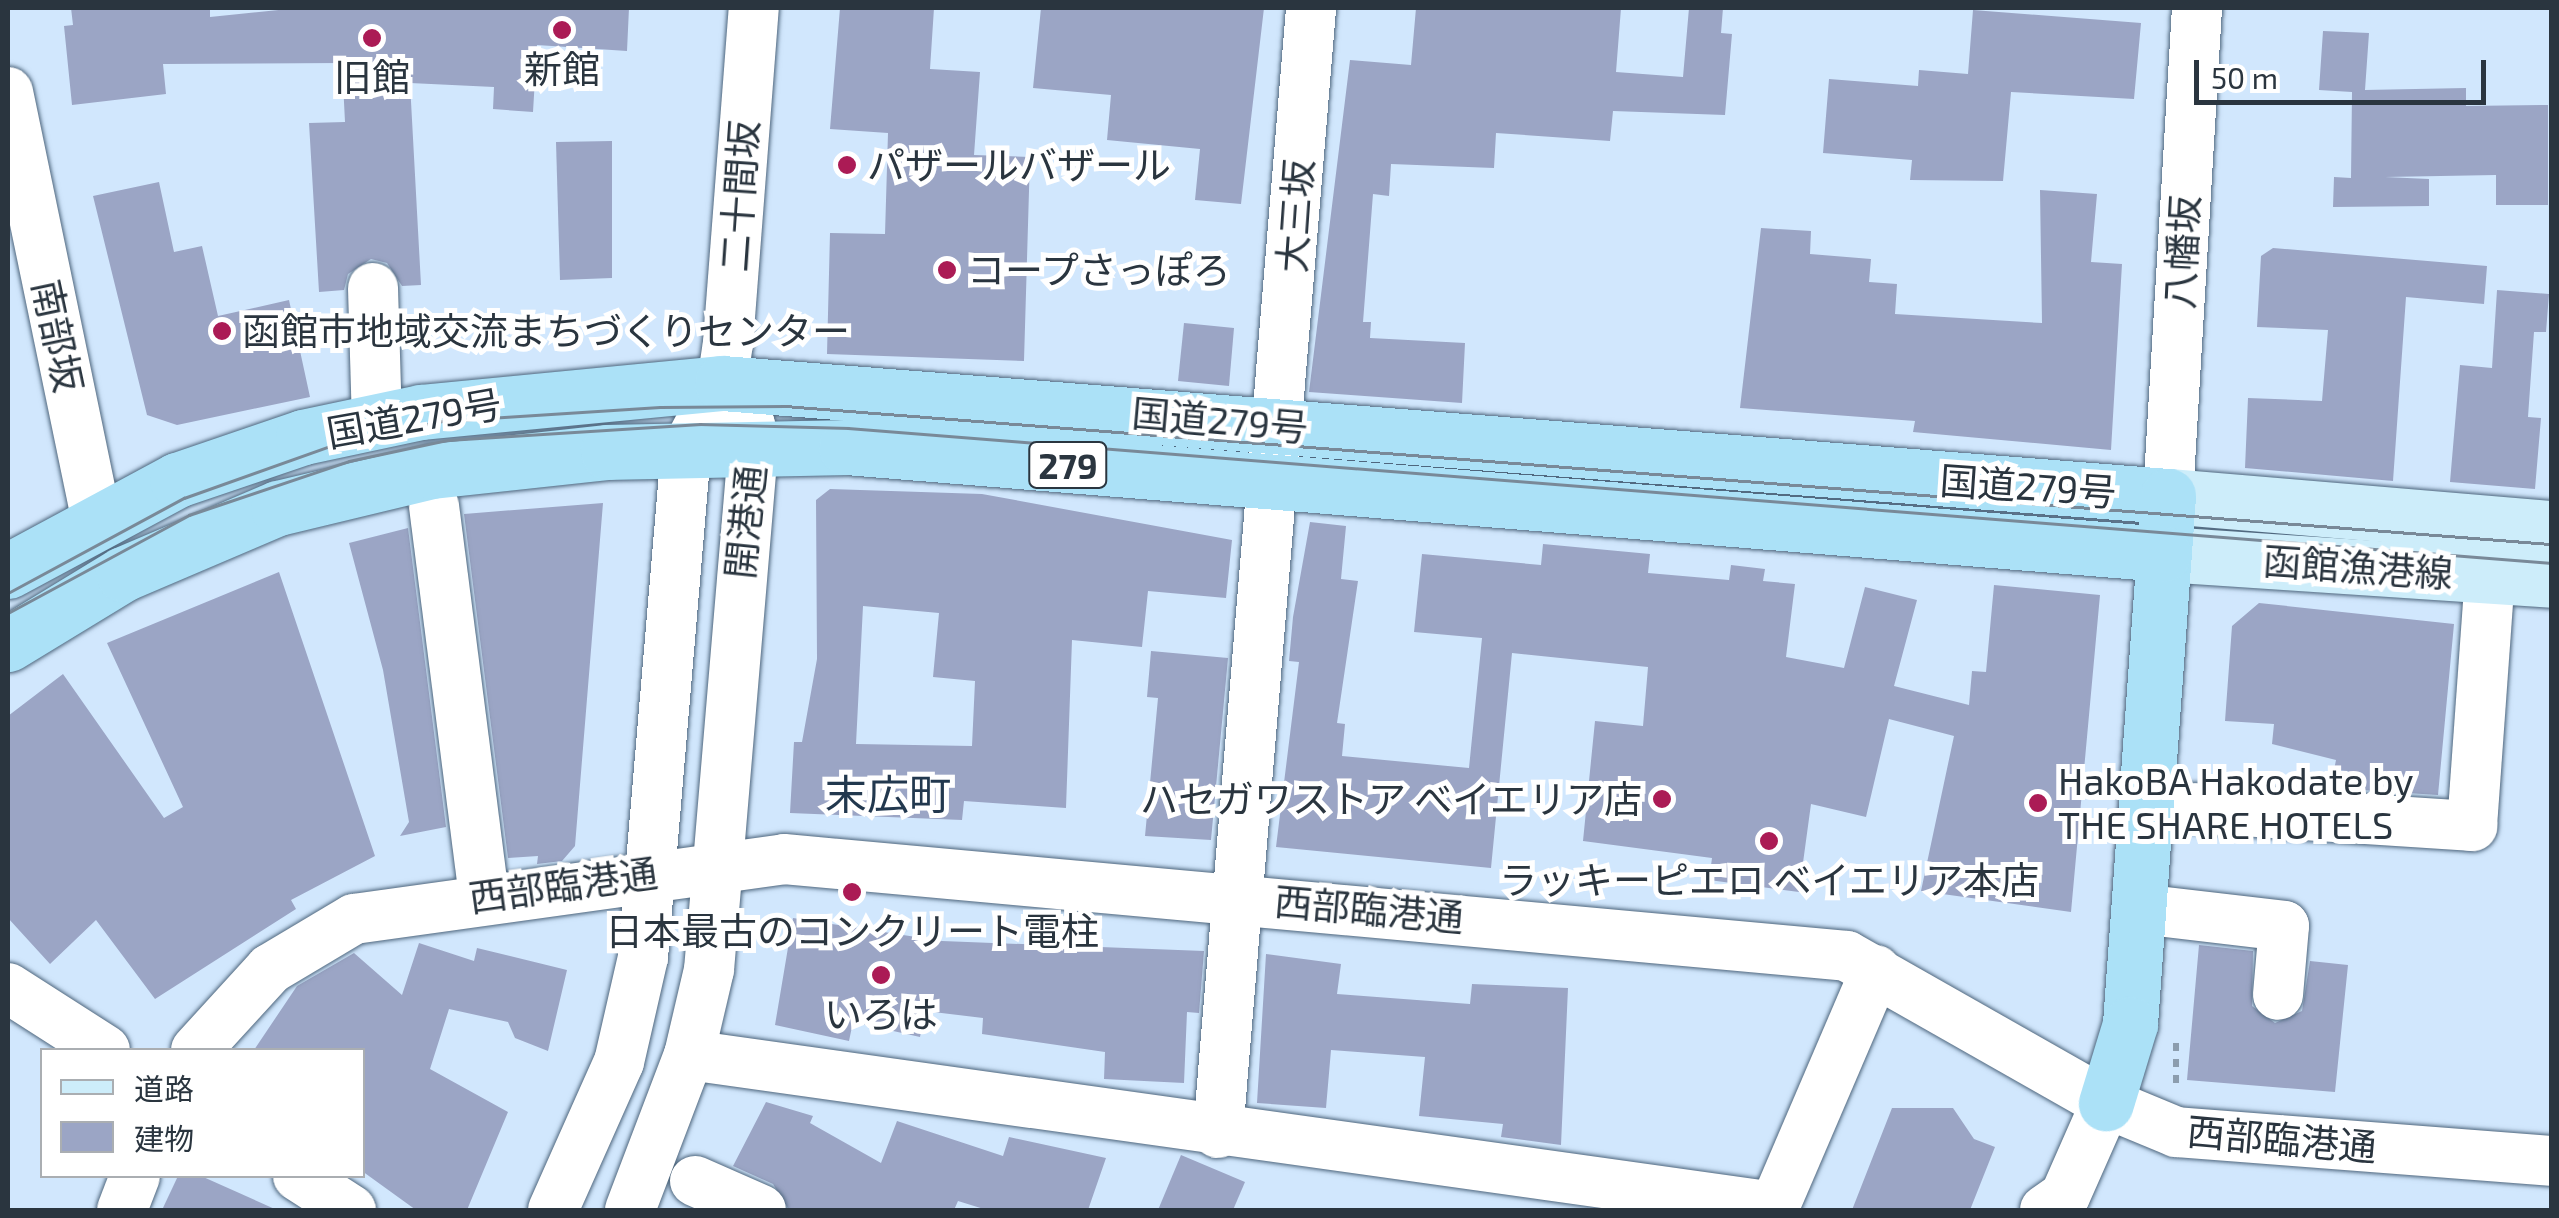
<!DOCTYPE html>
<meta charset="utf-8">
<style>
body{margin:0}
#map{position:relative;width:2559px;height:1218px;overflow:hidden;background:#d1e7fd;font-family:"Exo 2","Noto Sans JP",sans-serif}
div>[style]{position:absolute}
[style*='--x']{left:calc(var(--x)*1px);top:calc(var(--y)*1px);width:calc(var(--w)*1px);rotate:calc(var(--a)*1deg)}
.building>*{inset:0;background:#9ba5c5}
.path>*{height:6px;margin-top:-3px;transform-origin:0;background:repeating-linear-gradient(90deg,#8c9dae 0 8px,transparent 0 16px)}
.roads{filter:drop-shadow(0 0 2px #4e667d) drop-shadow(0 0 2px #4e667d)}
.minor>*{height:50px;margin:-25px;padding:0 25px;transform-origin:25px;border-radius:25px;background:#fff}
.major>*{height:55px;margin:-27.5px;padding:0 27.5px;transform-origin:27.5px;border-radius:27.5px;background:#cdedfa}
.highway>*{height:55px;margin:-27.5px;padding:0 27.5px;transform-origin:27.5px;border-radius:27.5px;background:#abe1f7}
.tram>*{height:2.5px;margin:-1.25px;padding:0 1.25px;transform-origin:1.25px;border-radius:1.25px;background:#798998}
.dots>*{width:28px;height:28px;translate:-50% -50%;box-sizing:border-box;border:5px solid #fff;border-radius:50%}
span{translate:-50% -50%;white-space:nowrap;text-align:center;line-height:1.15;-webkit-text-stroke:10px #fff;paint-order:stroke}
.shield-label span{padding:2px 8px;background:#fff;border:2px solid;border-radius:8px;-webkit-text-stroke-width:0}
.shield-label{font-size:35px;color:#2a353f;font-weight:700}
.poi-label{font-size:38px;color:#2a353f}
.left{translate:0 -50%;text-align:left}
.right{translate:-100% -50%;text-align:right}
.street-label{font-size:38px;color:#2a353f}
.quarter-label{font-size:42px;color:#22384e}
.frame{position:absolute;inset:0;border:10px solid #2a353f;pointer-events:none}
.legend{position:absolute;left:40px;top:1048px;width:325px;height:130px;box-sizing:border-box;background:#fff;border:2px solid #aaaeb2;margin:0;padding:12px 18px;list-style:none;font-size:30px;color:#2a353f}
.legend li{display:flex;align-items:center;gap:20px;height:50px}
.legend b{width:50px;border:2px solid #aaaeb2}
.scale{position:absolute;left:2194px;top:60px;width:292px;height:45px;box-sizing:border-box;border:5px solid #2a353f;border-top:0;padding-left:12px;font-size:30px;line-height:35px;white-space:nowrap;color:#2a353f;-webkit-text-stroke:8px #fff;paint-order:stroke}
</style>
<div id="map">
<div class="building">
<i style="clip-path:polygon(71px 8px,210px 8px,210px 17px,298px 8px,629px 8px,627px 51px,537px 45px,533px 112px,493px 109px,494px 87px,410px 83px,421px 285px,402px 286px,387px 263px,371px 259px,348px 274px,344px 290px,319px 292px,309px 123px,345px 122px,342px 63px,163px 64px,166px 94px,72px 105px,64px 26px,73px 25px)"></i>
<i style="clip-path:polygon(840px 8px,934px 8px,930px 69px,980px 72px,974px 155px,1030px 157px,1024px 361px,827px 354px,830px 233px,885px 234px,888px 133px,830px 129px)"></i>
<i style="clip-path:polygon(1041px 8px,1264px 8px,1241px 204px,1195px 200px,1200px 149px,1107px 140px,1111px 95px,1033px 88px)"></i>
<i style="clip-path:polygon(1416px 8px,1621px 8px,1616px 72px,1683px 77px,1689px 8px,1723px 8px,1721px 33px,1732px 34px,1725px 115px,1613px 111px,1610px 141px,1496px 133px,1494px 168px,1391px 164px,1389px 196px,1373px 194px,1363px 322px,1371px 322px,1370px 338px,1465px 343px,1462px 403px,1309px 392px,1350px 60px,1411px 65px)"></i>
<i style="clip-path:polygon(1973px 10px,2141px 23px,2134px 99px,2011px 92px,2003px 181px,1910px 180px,1912px 160px,1823px 153px,1829px 79px,1918px 86px,1919px 70px,1968px 74px)"></i>
<i style="clip-path:polygon(2323px 31px,2369px 33px,2365px 90px,2466px 88px,2466px 106px,2548px 105px,2548px 205px,2496px 205px,2496px 175px,2385px 177px,2429px 179px,2429px 206px,2333px 207px,2334px 177px,2351px 178px,2352px 92px,2319px 90px)"></i>
<i style="clip-path:polygon(612px 141px,612px 278px,560px 280px,556px 142px)"></i>
<i style="clip-path:polygon(159px 182px,174px 252px,202px 246px,218px 316px,289px 300px,310px 397px,177px 425px,147px 415px,93px 196px)"></i>
<i style="clip-path:polygon(2040px 190px,2097px 194px,2091px 262px,2122px 264px,2111px 450px,1913px 432px,1915px 421px,1740px 408px,1761px 228px,1811px 231px,1810px 254px,1871px 259px,1869px 282px,1897px 284px,1895px 314px,2042px 323px)"></i>
<i style="clip-path:polygon(2273px 248px,2487px 266px,2484px 304px,2406px 297px,2393px 481px,2245px 468px,2248px 398px,2322px 401px,2328px 330px,2257px 327px,2261px 256px)"></i>
<i style="clip-path:polygon(2497px 290px,2549px 294px,2546px 332px,2534px 332px,2528px 417px,2541px 418px,2535px 489px,2450px 482px,2460px 365px,2492px 368px)"></i>
<i style="clip-path:polygon(1184px 323px,1234px 328px,1229px 386px,1178px 381px)"></i>
<i style="clip-path:polygon(evenodd,830px 489px,982px 494px,1232px 540px,1226px 598px,1148px 591px,1142px 647px,1072px 640px,1066px 808px,964px 801px,962px 820px,790px 813px,794px 742px,802px 742px,817px 659px,816px 500px,830px 489px,863px 606px,939px 613px,933px 677px,975px 681px,972px 746px,856px 744px,863px 606px)"></i>
<i style="clip-path:polygon(603px 503px,575px 846px,562px 861px,537px 864px,538px 856px,508px 858px,464px 514px)"></i>
<i style="clip-path:polygon(1310px 522px,1346px 526px,1341px 579px,1358px 581px,1337px 723px,1345px 724px,1342px 756px,1469px 768px,1482px 638px,1414px 632px,1422px 554px,1541px 565px,1543px 544px,1650px 554px,1648px 573px,1729px 580px,1731px 565px,1765px 569px,1763px 581px,1795px 584px,1786px 657px,1844px 668px,1865px 587px,1917px 600px,1894px 686px,1969px 705px,1972px 671px,1986px 672px,1994px 585px,2100px 595px,2071px 912px,1921px 891px,1954px 736px,1889px 719px,1866px 817px,1811px 804px,1799px 892px,1709px 880px,1712px 858px,1583px 841px,1595px 721px,1643px 726px,1648px 667px,1512px 653px,1491px 868px,1276px 847px,1299px 662px,1289px 661px,1293px 617px)"></i>
<i style="clip-path:polygon(408px 528px,446px 827px,400px 836px,409px 822px,383px 670px,349px 543px)"></i>
<i style="clip-path:polygon(279px 572px,375px 856px,291px 900px,296px 909px,155px 999px,96px 920px,50px 964px,8px 918px,8px 716px,63px 674px,164px 818px,183px 807px,107px 643px)"></i>
<i style="clip-path:polygon(2259px 603px,2454px 624px,2438px 795px,2346px 789px,2348px 771px,2334px 770px,2336px 760px,2272px 744px,2274px 724px,2225px 721px,2232px 626px)"></i>
<i style="clip-path:polygon(1151px 651px,1228px 658px,1211px 840px,1145px 836px,1158px 698px,1147px 697px)"></i>
<i style="clip-path:polygon(793px 918px,942px 941px,1204px 951px,1199px 1013px,1187px 1012px,1184px 1083px,1104px 1079px,1105px 1052px,982px 1034px,983px 1018px,925px 1011px,920px 1037px,853px 1022px,849px 1041px,775px 1025px)"></i>
<i style="clip-path:polygon(419px 943px,474px 961px,477px 948px,567px 970px,548px 1051px,515px 1038px,508px 1022px,449px 1009px,430px 1069px,508px 1112px,467px 1210px,416px 1210px,362px 1171px,362px 1050px,254px 1050px,297px 986px,354px 953px,402px 995px)"></i>
<i style="clip-path:polygon(2199px 945px,2253px 951px,2252px 1006px,2275px 1023px,2302px 1011px,2310px 961px,2348px 965px,2335px 1092px,2187px 1080px)"></i>
<i style="clip-path:polygon(1266px 954px,1341px 964px,1337px 994px,1470px 1004px,1472px 984px,1568px 988px,1561px 1145px,1501px 1137px,1503px 1124px,1419px 1116px,1425px 1057px,1331px 1050px,1326px 1108px,1257px 1103px)"></i>
<i style="clip-path:polygon(766px 1102px,813px 1116px,810px 1123px,881px 1163px,897px 1121px,1003px 1156px,1009px 1137px,1106px 1158px,1088px 1210px,987px 1210px,958px 1201px,954px 1210px,789px 1210px,773px 1184px,733px 1166px)"></i>
<i style="clip-path:polygon(1892px 1108px,1953px 1108px,1974px 1139px,1995px 1147px,1970px 1210px,1852px 1210px)"></i>
<i style="clip-path:polygon(1181px 1155px,1245px 1182px,1233px 1210px,1158px 1210px)"></i>
<i style="clip-path:polygon(178px 1176px,201px 1176px,277px 1210px,162px 1210px)"></i>
</div>
<div class="path">
<i style="--x:2176;--y:1043;--w:42;--a:90"></i>
</div>
<div class="roads">
<div class="minor">
<i style="--x:8;--y:92;--w:438;--a:78.3"></i>
<i style="--x:373;--y:288;--w:133;--a:88.3"></i>
<i style="--x:2168;--y:496;--w:489;--a:-86.6"></i>
<i style="--x:434;--y:506;--w:395;--a:82.7"></i>
<i style="--x:2194;--y:808;--w:279;--a:3.7"></i>
<i style="--x:2472;--y:826;--w:223;--a:-85.9"></i>
<i style="--x:2140;--y:909;--w:145;--a:6.7"></i>
<i style="--x:2284;--y:926;--w:69;--a:95"></i>
<i style="--x:8;--y:988;--w:115;--a:32.6"></i>
<i style="--x:196;--y:1050;--w:110;--a:-47.6"></i>
<i style="--x:270;--y:969;--w:98;--a:-30.8"></i>
<i style="--x:354;--y:919;--w:434;--a:-7.9"></i>
<i style="--x:784;--y:859;--w:1067;--a:5.21"></i>
<i style="--x:1847;--y:956;--w:298;--a:29.6"></i>
<i style="--x:2106;--y:1103;--w:76;--a:22.5"></i>
<i style="--x:2176;--y:1132;--w:377;--a:4.4"></i>
<i style="--x:689;--y:1055;--w:1096;--a:7.97"></i>
<i style="--x:1218;--y:1133;--w:1129;--a:-85.27"></i>
<i style="--x:298;--y:1176;--w:63;--a:32.7"></i>
<i style="--x:695;--y:1181;--w:72;--a:23.7"></i>
<i style="--x:122;--y:1210;--w:36;--a:-69"></i>
<i style="--x:553;--y:1210;--w:162;--a:-66"></i>
<i style="--x:619;--y:1062;--w:108;--a:-77.1"></i>
<i style="--x:643;--y:957;--w:509;--a:-85.15"></i>
<i style="--x:686;--y:450;--w:76;--a:-61.8"></i>
<i style="--x:722;--y:383;--w:40;--a:-81.5"></i>
<i style="--x:728;--y:343;--w:336;--a:-85.6"></i>
<i style="--x:630;--y:1210;--w:166;--a:-69.2"></i>
<i style="--x:689;--y:1055;--w:87;--a:-76.8"></i>
<i style="--x:709;--y:970;--w:523;--a:-85.17"></i>
<i style="--x:753;--y:449;--w:24;--a:-97"></i>
<i style="--x:750;--y:425;--w:50;--a:-123.7"></i>
<i style="--x:1773;--y:1210;--w:261;--a:-66.8"></i>
<i style="--x:2045;--y:1210;--w:24;--a:-35"></i>
<i style="--x:2065;--y:1196;--w:102;--a:-66.2"></i>
</div>
<div class="major">
<i style="--x:2168;--y:496;--w:385;--a:4.8"></i>
<i style="--x:2164;--y:554;--w:389;--a:3.8"></i>
</div>
<div class="highway">
<i style="--x:8;--y:571;--w:192;--a:-28.3"></i>
<i style="--x:177;--y:480;--w:133;--a:-18.8"></i>
<i style="--x:303;--y:437;--w:121;--a:-12"></i>
<i style="--x:421;--y:412;--w:302;--a:-5.5"></i>
<i style="--x:722;--y:383;--w:1450;--a:4.47"></i>
<i style="--x:2168;--y:496;--w:529;--a:94.12"></i>
<i style="--x:2130;--y:1024;--w:83;--a:106.9"></i>
<i style="--x:8;--y:644;--w:135;--a:-31.3"></i>
<i style="--x:123;--y:574;--w:168;--a:-23.1"></i>
<i style="--x:278;--y:508;--w:158;--a:-13.5"></i>
<i style="--x:432;--y:471;--w:177;--a:-6.2"></i>
<i style="--x:608;--y:452;--w:238;--a:-1.2"></i>
<i style="--x:846;--y:447;--w:1322;--a:4.64"></i>
</div>
</div>
<div class="tram">
<i style="--x:8;--y:593;--w:200;--a:-28.4"></i>
<i style="--x:184;--y:498;--w:167;--a:-19.6"></i>
<i style="--x:341;--y:442;--w:103;--a:-11.7"></i>
<i style="--x:442;--y:421;--w:218;--a:-3.7"></i>
<i style="--x:660;--y:407;--w:125;--a:-0.5"></i>
<i style="--x:785;--y:406;--w:1772;--a:4.47"></i>
<i style="--x:8;--y:613;--w:206;--a:-28.4"></i>
<i style="--x:189;--y:515;--w:169;--a:-18.6"></i>
<i style="--x:349;--y:461;--w:101;--a:-12"></i>
<i style="--x:448;--y:440;--w:253;--a:-3.6"></i>
<i style="--x:700;--y:424;--w:148;--a:1.5"></i>
<i style="--x:848;--y:428;--w:1709;--a:4.53"></i>
</div>
<div class="dots">
<i style="left:562px;top:30px;background:#ab1b55"></i>
<i style="left:372px;top:38px;background:#ab1b55"></i>
<i style="left:847px;top:165px;background:#ab1b55"></i>
<i style="left:947px;top:270px;background:#ab1b55"></i>
<i style="left:222px;top:331px;background:#ab1b55"></i>
<i style="left:1662px;top:799px;background:#ab1b55"></i>
<i style="left:2038px;top:803px;background:#ab1b55"></i>
<i style="left:1769px;top:841px;background:#ab1b55"></i>
<i style="left:852px;top:892px;background:#ab1b55"></i>
<i style="left:881px;top:975px;background:#ab1b55"></i>
</div>
<div class="shield-label">
<span style="left:1068px;top:465px">279</span>
</div>
<div class="poi-label">
<span style="left:562px;top:69px">新館</span>
<span style="left:372px;top:77px">旧館</span>
<span class="left" style="left:867px;top:165px">パザールバザール</span>
<span class="left" style="left:967px;top:270px">コープさっぽろ</span>
<span class="left" style="left:242px;top:331px">函館市地域交流まちづくりセンター</span>
<span class="left" style="left:2058px;top:803px">HakoBA Hakodate by<br>THE SHARE HOTELS</span>
<span class="right" style="left:1642px;top:799px">ハセガワストア べイエリア店</span>
<span style="left:1769px;top:880px">ラッキーピエロ ベイエリア本店</span>
<span style="left:852px;top:931px">日本最古のコンクリート電柱</span>
<span style="left:881px;top:1014px">いろは</span>
</div>
<div class="street-label">
<span style="left:739px;top:196px;rotate:-86deg">二十間坂</span>
<span style="left:1295px;top:216px;rotate:-86deg">大三坂</span>
<span style="left:2182px;top:252px;rotate:-87deg">八幡坂</span>
<span style="left:58px;top:336px;rotate:78deg">南部坂</span>
<span style="left:414px;top:418px;rotate:-10deg">国道279号</span>
<span style="left:1220px;top:420px;rotate:5deg">国道279号</span>
<span style="left:2028px;top:486px;rotate:4deg">国道279号</span>
<span style="left:745px;top:522px;rotate:-84deg">開港通</span>
<span style="left:2358px;top:567px;rotate:4deg">函館漁港線</span>
<span style="left:563px;top:885px;rotate:-8deg">西部臨港通</span>
<span style="left:1369px;top:909px;rotate:5deg">西部臨港通</span>
<span style="left:2282px;top:1139px;rotate:5deg">西部臨港通</span>
</div>
<div class="quarter-label">
<span style="left:888px;top:793px">末広町</span>
</div>
<div class="frame"></div>
<ul class="legend">
<li><b style="height:12px;background:#cdedfa"></b>道路</li>
<li><b style="height:28px;background:#9ba5c5"></b>建物</li>
</ul>
<div class="scale">50 m</div>
</div>
